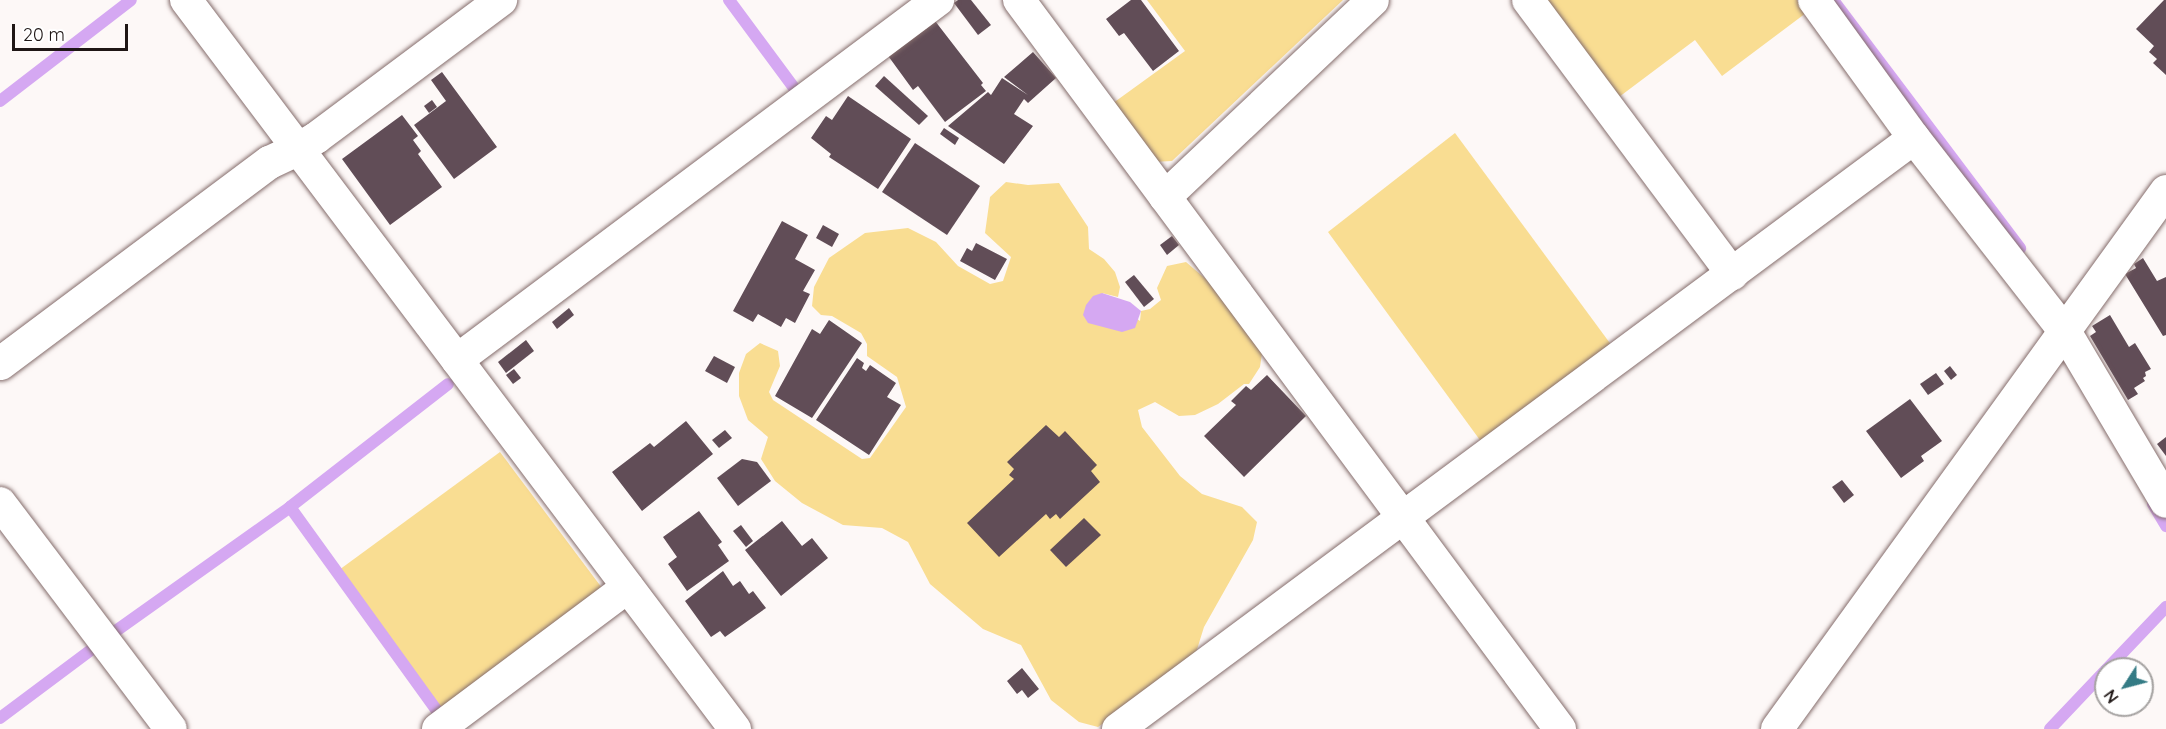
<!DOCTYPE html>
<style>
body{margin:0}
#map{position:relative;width:2166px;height:729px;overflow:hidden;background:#fdf8f7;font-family:Quicksand,sans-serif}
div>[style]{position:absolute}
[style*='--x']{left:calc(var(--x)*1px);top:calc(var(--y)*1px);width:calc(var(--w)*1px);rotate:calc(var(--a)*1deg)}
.green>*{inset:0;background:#f9dd92}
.water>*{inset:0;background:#d5a8f2}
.stream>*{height:12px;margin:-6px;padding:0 6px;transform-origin:6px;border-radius:6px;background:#d5a8f2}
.building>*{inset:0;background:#614d57}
.roads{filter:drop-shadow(0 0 2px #856d6c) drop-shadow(0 0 2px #856d6c)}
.minor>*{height:32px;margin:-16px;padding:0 16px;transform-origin:16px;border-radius:16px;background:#fff}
.tertiary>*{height:33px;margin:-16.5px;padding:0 16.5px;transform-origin:16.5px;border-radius:16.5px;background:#fff}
span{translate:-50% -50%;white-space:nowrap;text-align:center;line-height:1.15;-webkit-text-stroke:6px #fff;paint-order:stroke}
.north{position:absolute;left:2094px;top:657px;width:60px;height:60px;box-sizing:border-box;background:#fff;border:2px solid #a5a2a1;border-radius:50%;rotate:234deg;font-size:16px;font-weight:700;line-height:24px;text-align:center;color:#1f1615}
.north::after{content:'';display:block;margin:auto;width:21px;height:27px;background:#347b85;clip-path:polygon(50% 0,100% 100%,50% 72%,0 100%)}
.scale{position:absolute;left:12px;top:24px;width:116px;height:27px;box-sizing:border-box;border:3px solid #1f1615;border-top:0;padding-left:8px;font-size:18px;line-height:21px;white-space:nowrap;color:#1f1615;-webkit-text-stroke:4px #fff;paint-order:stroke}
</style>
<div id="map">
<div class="green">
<i style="clip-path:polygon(1147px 0,1343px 0,1172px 161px,1153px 162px,1109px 106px,1185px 51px)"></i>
<i style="clip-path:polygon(1533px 0,1797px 0,1806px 13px,1722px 76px,1695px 40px,1611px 103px)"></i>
<i style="clip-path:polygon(1455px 133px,1615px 350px,1485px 447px,1328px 232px)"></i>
<i style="clip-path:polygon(1006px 182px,1028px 185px,1059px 183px,1088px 227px,1089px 249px,1104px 259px,1115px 272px,1120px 287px,1118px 297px,1102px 293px,1140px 321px,1141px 311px,1150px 309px,1161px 300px,1157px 288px,1167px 266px,1186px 262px,1215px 287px,1262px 353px,1260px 367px,1249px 384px,1244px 384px,1218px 404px,1195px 415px,1179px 416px,1155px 402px,1138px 410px,1142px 427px,1180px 476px,1202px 494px,1242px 507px,1257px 522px,1253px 540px,1204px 627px,1194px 659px,1098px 727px,1079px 722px,1051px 700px,1021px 645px,983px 629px,930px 584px,908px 542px,882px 528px,843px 525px,802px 503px,775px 481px,761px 459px,768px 437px,748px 420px,739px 396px,739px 373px,746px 354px,760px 343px,778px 351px,780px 366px,769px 392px,773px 400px,862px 459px,870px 458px,906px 407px,897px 377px,867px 356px,867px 344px,861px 333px,832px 316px,821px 315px,812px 306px,814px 287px,829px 258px,865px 233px,908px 228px,936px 242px,958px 266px,990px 284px,1003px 281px,1011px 257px,985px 233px,990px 197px)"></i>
<i style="clip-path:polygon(500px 452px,605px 592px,443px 714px,339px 570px)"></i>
</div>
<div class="water">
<i style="clip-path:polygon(1102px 293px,1130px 302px,1141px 311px,1135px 328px,1122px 332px,1088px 323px,1083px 315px,1086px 305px,1093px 296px)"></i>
</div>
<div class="stream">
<i style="--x:729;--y:0;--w:114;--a:53.5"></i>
<i style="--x:1833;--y:0;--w:311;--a:53"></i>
<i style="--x:0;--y:101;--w:165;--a:-37.6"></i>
<i style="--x:2153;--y:504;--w:26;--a:59"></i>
<i style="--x:290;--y:507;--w:258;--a:54.2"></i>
<i style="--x:113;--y:633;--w:217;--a:-35.4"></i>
<i style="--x:290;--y:507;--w:200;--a:-37.9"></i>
<i style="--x:2107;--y:669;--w:86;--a:-46.4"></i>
<i style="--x:0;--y:718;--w:119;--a:-36.8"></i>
<i style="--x:2050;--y:729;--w:81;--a:-46.5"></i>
</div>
<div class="building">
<i style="clip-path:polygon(958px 0,971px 0,991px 25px,978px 35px,954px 3px)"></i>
<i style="clip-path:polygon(1131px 0,1141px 0,1179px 51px,1153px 71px,1124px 33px,1119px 36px,1106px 19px)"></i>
<i style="clip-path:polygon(2164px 0,2166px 0,2166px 75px,2153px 63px,2157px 59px,2149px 52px,2154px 46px,2136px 29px)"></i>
<i style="clip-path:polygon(932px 17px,983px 83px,981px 85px,986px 91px,945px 122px,918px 86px,913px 90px,886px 53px)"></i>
<i style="clip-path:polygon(1033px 52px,1056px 78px,1028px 103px,1024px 99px,1014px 114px,1033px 126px,1004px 164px,948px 126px,988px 92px,991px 95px,1002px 78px,1028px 95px,1004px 77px)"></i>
<i style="clip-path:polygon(442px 72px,497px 147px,454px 179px,414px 125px,446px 101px,431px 80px)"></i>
<i style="clip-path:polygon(884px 76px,928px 116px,919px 125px,875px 86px)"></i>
<i style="clip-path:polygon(848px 96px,911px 139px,878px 189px,829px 157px,831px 154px,811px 138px,826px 116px,832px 120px)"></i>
<i style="clip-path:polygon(432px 100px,437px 107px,429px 113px,424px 106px)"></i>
<i style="clip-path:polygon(402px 115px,418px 136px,413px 140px,421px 151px,418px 154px,442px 187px,390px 225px,342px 159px)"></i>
<i style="clip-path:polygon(944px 128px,959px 138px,955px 145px,940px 134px)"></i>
<i style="clip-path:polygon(915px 143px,980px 186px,947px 235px,882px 192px)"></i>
<i style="clip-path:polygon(782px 221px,808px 235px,795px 259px,815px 270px,803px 291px,810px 294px,795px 323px,786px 318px,781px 327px,758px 314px,753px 322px,733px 311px)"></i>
<i style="clip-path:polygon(823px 225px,839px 234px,832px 247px,816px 238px)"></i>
<i style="clip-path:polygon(1172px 236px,1179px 245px,1167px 255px,1160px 245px)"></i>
<i style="clip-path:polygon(976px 243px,1007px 259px,995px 280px,960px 261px,967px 248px,972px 251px)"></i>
<i style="clip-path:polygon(2143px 258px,2157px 281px,2166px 277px,2166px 335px,2163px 336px,2125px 274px,2136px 268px,2134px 264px)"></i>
<i style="clip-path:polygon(1134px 275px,1154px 299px,1144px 307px,1125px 282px)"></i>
<i style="clip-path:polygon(569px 308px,574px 315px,557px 329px,552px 322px)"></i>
<i style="clip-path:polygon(2110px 315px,2129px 347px,2135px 343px,2151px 369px,2145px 372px,2146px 376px,2143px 378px,2145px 381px,2134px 388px,2138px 394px,2128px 400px,2090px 336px,2096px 332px,2092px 326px)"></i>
<i style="clip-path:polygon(829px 320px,862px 343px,812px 418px,775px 396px,812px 329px,820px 334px)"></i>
<i style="clip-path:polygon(526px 340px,534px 351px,506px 373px,498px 362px)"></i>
<i style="clip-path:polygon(714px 356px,735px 367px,727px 383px,705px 371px)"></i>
<i style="clip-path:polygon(857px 358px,864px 363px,862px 368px,866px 371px,870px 365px,896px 383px,887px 397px,901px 405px,869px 455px,816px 420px)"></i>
<i style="clip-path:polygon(1950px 366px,1957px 375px,1951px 380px,1944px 371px)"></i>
<i style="clip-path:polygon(514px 369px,521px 378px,513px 384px,506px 375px)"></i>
<i style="clip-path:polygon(1936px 373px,1944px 384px,1928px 395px,1920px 384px)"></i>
<i style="clip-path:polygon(1267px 375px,1306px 416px,1244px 477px,1204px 436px,1236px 405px,1231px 401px,1246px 386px,1251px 390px)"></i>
<i style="clip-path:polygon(1910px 399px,1942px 441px,1921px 456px,1924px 461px,1901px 478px,1866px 431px)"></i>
<i style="clip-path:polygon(686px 421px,713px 454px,642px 511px,612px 472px,650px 443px,654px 447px)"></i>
<i style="clip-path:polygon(1046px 425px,1059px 437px,1065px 431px,1097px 465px,1091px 471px,1100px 482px,1060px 519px,1056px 514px,1050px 519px,1046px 514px,999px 557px,967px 523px,1014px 479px,1009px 475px,1014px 469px,1007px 462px)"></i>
<i style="clip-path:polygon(725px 430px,732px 438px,719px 448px,712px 440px)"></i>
<i style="clip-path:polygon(2166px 437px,2166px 456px,2157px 444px)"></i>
<i style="clip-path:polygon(742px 459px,757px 462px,771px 481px,738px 506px,717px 478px)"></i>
<i style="clip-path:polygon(1842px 480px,1854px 495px,1844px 503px,1832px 487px)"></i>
<i style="clip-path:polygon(699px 511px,722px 542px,718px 545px,729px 561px,687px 591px,668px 564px,677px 557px,663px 537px)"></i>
<i style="clip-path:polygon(1084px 518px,1101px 535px,1066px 567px,1050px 550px)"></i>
<i style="clip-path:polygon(782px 521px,802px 546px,812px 538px,828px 558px,781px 596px,745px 550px)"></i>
<i style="clip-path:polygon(741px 525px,753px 541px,746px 547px,733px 531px)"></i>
<i style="clip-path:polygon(723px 571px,733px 586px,740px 581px,749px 594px,753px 591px,766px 608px,725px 637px,720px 631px,711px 637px,685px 601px)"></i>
<i style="clip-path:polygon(1022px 668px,1039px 689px,1028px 698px,1022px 690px,1017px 694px,1007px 681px)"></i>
</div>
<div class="roads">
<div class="minor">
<i style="--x:186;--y:0;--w:913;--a:53.02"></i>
<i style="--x:1019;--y:0;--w:908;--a:53.42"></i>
<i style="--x:1528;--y:0;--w:342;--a:53.3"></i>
<i style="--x:1814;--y:0;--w:170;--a:54.1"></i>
<i style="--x:1914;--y:138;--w:247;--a:52.1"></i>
<i style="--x:2066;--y:333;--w:196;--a:59.4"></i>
<i style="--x:297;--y:149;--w:22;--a:-30"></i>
<i style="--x:316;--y:138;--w:231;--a:-36.7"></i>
<i style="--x:1165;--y:197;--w:286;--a:-43.4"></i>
<i style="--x:457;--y:360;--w:601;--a:-36.81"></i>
<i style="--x:0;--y:503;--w:283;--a:52.9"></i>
<i style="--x:438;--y:729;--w:237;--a:-36.8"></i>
<i style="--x:1118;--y:729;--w:991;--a:-36.59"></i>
<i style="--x:1777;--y:729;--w:664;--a:-54.13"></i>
</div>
<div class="tertiary">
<i style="--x:0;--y:363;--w:336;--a:-36.8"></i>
<i style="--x:269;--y:162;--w:31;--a:-25"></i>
</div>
</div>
<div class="north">N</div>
<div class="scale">20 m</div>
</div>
